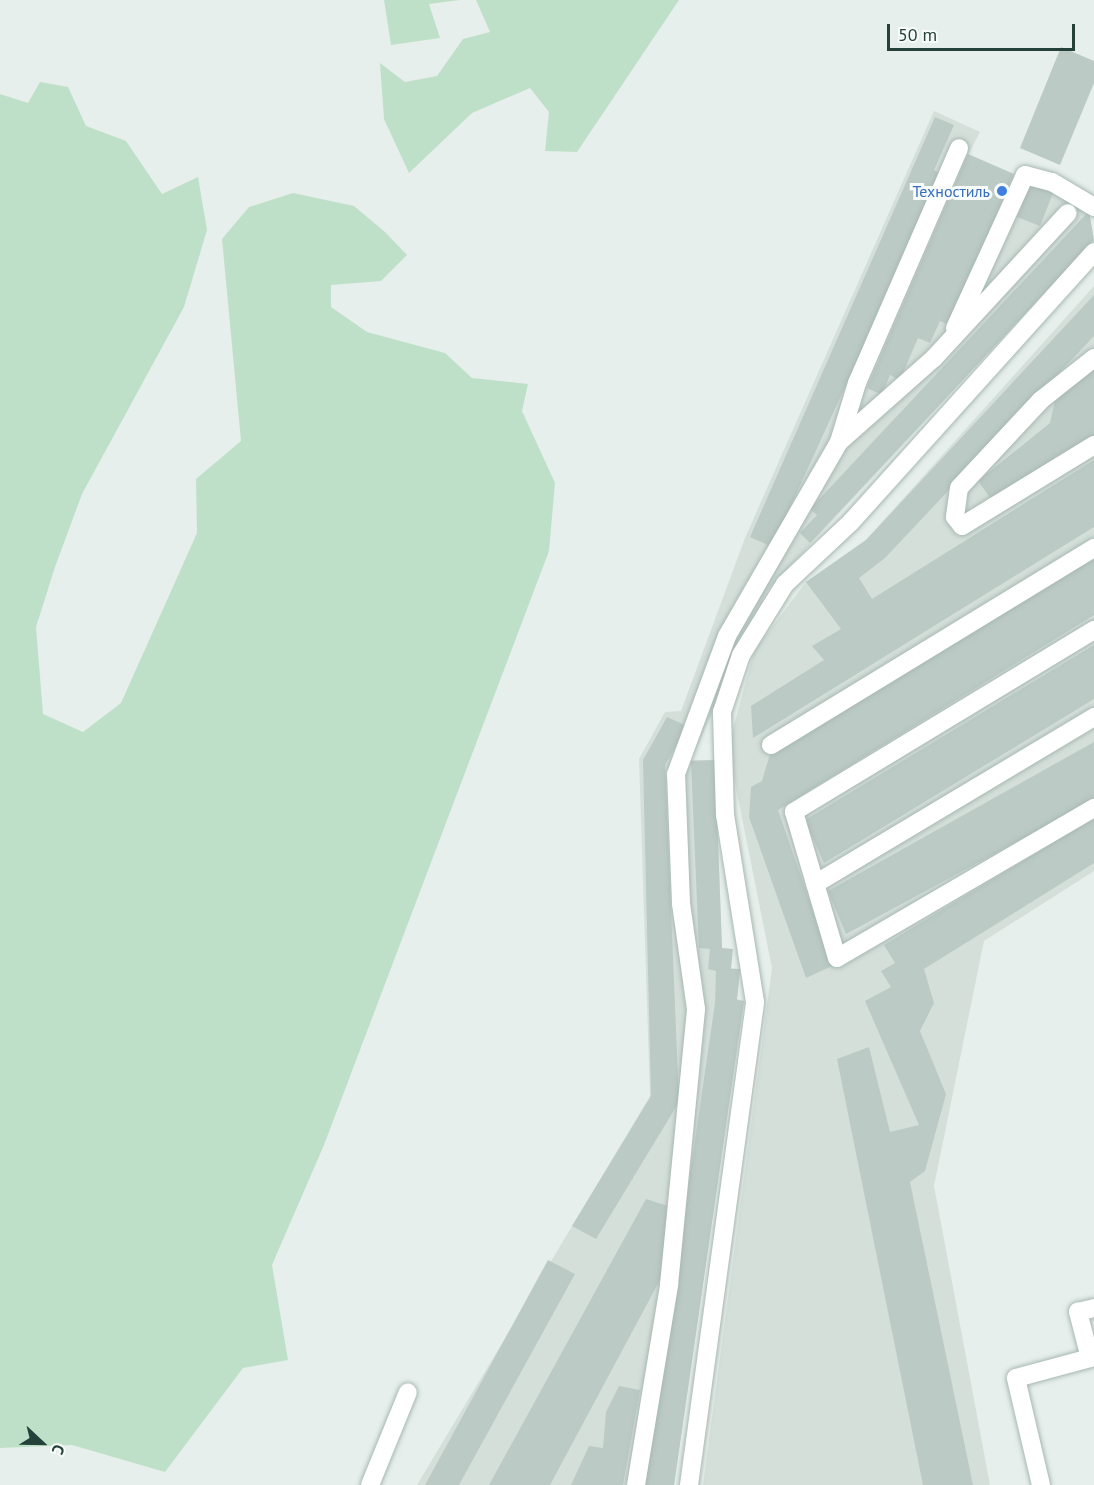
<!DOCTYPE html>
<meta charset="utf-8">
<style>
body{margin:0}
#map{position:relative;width:1094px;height:1485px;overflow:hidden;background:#e6efeb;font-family:"PT Sans",sans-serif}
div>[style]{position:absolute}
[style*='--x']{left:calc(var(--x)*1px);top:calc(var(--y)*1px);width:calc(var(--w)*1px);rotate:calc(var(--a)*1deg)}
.built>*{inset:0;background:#d4dfda}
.green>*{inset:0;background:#bfe0c8}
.building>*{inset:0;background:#bbcac4}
.roads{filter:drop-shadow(0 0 2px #a8b8b2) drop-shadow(0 0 2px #a8b8b2)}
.minor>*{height:18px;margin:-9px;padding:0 9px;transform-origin:9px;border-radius:9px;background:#fff}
.dots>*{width:16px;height:16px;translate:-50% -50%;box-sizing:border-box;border:3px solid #f7fbf9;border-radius:50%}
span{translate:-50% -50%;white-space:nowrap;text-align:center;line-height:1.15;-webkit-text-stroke:6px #f7fbf9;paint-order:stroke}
.shop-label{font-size:16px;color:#366cbe}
.right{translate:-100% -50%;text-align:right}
.north{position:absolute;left:12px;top:1413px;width:60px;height:60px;-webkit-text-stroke:4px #f7fbf9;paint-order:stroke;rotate:112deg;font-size:16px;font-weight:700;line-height:24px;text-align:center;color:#24423a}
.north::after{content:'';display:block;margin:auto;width:21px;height:27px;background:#24423a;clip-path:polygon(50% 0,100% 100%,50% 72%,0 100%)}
.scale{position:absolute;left:887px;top:24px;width:188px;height:27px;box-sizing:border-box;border:3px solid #24423a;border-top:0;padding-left:8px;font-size:18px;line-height:21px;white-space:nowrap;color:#24423a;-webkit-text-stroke:4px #f7fbf9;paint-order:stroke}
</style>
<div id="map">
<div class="built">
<i style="clip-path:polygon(934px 111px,980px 132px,968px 155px,1089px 211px,1094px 240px,766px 592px,691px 760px,715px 760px,722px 948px,731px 968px,740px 969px,737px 999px,744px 1001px,674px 1485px,417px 1485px,650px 1096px,639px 759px,665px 712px,681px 711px,745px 538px)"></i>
<i style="clip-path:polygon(1094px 286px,1094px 871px,984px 941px,934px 1186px,990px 1485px,703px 1485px,772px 968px,728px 748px,754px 651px,806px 582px,866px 540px)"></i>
</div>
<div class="green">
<i style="clip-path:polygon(384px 0,460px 0,429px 4px,440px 38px,391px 45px)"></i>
<i style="clip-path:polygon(476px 0,679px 0,577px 152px,545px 151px,549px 112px,530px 88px,472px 113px,409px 173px,384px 119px,380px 63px,405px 82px,437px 76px,463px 39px,490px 32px)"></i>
<i style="clip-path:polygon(40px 82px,68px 87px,86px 126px,126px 141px,162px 194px,198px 177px,207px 230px,184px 307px,82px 494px,55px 567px,36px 627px,43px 714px,83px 732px,121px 703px,197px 533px,196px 479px,241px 441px,222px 239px,249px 207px,293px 193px,354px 206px,385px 232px,407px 255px,381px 281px,331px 285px,331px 307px,367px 332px,445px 353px,472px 378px,528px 384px,522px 411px,555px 483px,549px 551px,324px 1145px,272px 1265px,288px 1360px,243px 1368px,165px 1472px,72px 1445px,0 1448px,0 94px,28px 103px)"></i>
</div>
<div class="building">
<i style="clip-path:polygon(1061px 47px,1094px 61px,1094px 83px,1060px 165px,1020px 148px)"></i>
<i style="clip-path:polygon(935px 117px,954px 125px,934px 170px,942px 174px,772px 547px,750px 537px)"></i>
<i style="clip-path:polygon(968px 154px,1014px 174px,949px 325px,940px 321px,930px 343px,918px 338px,900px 380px,890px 375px,882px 395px,867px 388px)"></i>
<i style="clip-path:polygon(1031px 184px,1053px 193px,1040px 226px,1017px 217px)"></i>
<i style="clip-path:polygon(1089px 211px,1094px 240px,810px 543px,800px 533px,817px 515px,810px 509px)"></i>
<i style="clip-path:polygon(1094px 295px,1094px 336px,885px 558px,859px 578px,872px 599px,1094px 460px,1094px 527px,753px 738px,751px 706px,824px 660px,812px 646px,841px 629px,806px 582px,866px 540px)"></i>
<i style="clip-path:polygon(1094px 367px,1094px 437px,994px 503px,978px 481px,1050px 423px,1057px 390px)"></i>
<i style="clip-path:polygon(1094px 557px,1094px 615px,778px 810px,832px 966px,806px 978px,749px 817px,751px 787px,762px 781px,770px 754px)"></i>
<i style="clip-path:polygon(1094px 645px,1094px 699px,824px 863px,805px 820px)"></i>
<i style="clip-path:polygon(667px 717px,687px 726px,665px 765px,679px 1102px,596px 1239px,572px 1226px,651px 1096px,643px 760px)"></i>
<i style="clip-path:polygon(1094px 742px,1094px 800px,846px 934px,828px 891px)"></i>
<i style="clip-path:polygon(715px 760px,722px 948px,733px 949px,731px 969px,740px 969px,737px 1000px,744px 1001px,674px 1485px,645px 1485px,715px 1003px,716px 971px,708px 969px,710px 949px,699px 948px,691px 761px)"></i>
<i style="clip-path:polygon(1094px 818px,1094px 863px,924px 969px,934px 1003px,920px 1031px,946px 1094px,925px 1171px,910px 1182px,973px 1485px,923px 1485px,837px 1059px,869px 1047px,890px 1132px,919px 1125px,865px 1001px,891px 987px,881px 971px,895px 963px,884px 945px)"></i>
<i style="clip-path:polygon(646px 1199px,668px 1206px,660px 1280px,550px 1485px,489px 1485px)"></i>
<i style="clip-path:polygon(548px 1260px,575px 1274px,459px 1485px,425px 1485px)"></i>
<i style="clip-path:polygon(619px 1386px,640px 1390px,623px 1485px,571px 1485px,589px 1446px,603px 1448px,606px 1412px)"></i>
</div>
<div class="roads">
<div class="minor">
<i style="--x:955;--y:328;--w:168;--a:-65.4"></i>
<i style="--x:1025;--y:175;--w:28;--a:15"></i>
<i style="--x:1052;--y:182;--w:49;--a:30.8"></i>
<i style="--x:1094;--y:358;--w:68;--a:141.6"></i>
<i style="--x:1041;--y:400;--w:120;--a:133"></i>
<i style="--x:959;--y:488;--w:29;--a:98"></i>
<i style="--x:955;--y:517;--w:11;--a:52"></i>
<i style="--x:962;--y:526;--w:155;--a:-31.5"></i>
<i style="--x:839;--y:442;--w:127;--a:-41.5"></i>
<i style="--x:934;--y:358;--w:197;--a:-47.3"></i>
<i style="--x:1094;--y:630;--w:351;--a:148.8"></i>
<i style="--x:794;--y:812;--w:152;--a:73.6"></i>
<i style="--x:837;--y:958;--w:298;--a:-30.3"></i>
<i style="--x:771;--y:745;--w:378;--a:-31.4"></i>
<i style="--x:815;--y:884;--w:325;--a:-30.9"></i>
<i style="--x:370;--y:1485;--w:100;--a:-67.8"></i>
<i style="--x:636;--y:1485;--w:203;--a:-80.6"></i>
<i style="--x:669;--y:1285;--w:277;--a:-84.4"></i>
<i style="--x:696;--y:1009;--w:107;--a:-98.1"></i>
<i style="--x:681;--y:903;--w:129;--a:-92.2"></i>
<i style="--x:676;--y:774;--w:147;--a:-69.7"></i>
<i style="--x:727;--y:636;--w:224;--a:-60"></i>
<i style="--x:839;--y:442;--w:62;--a:-73"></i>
<i style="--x:857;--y:383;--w:256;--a:-66.5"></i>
<i style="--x:689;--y:1485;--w:487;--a:-82.2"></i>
<i style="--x:755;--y:1002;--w:189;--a:-99.1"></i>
<i style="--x:725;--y:815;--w:103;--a:-91.7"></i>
<i style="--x:722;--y:712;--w:60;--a:-71.6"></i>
<i style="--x:741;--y:655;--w:84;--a:-58.2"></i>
<i style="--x:785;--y:584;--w:91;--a:-43.2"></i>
<i style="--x:851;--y:522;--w:363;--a:-48"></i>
<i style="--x:1041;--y:1485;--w:110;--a:-103.2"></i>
<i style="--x:1016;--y:1378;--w:77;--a:-15.1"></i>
<i style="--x:1090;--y:1358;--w:48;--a:-104.6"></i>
<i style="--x:1078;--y:1312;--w:16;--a:-14"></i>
</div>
</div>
<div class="dots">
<i style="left:1002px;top:191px;background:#3f7fe0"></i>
</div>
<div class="shop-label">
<span class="right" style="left:990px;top:191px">Техностиль</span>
</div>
<div class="north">С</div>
<div class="scale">50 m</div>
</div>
